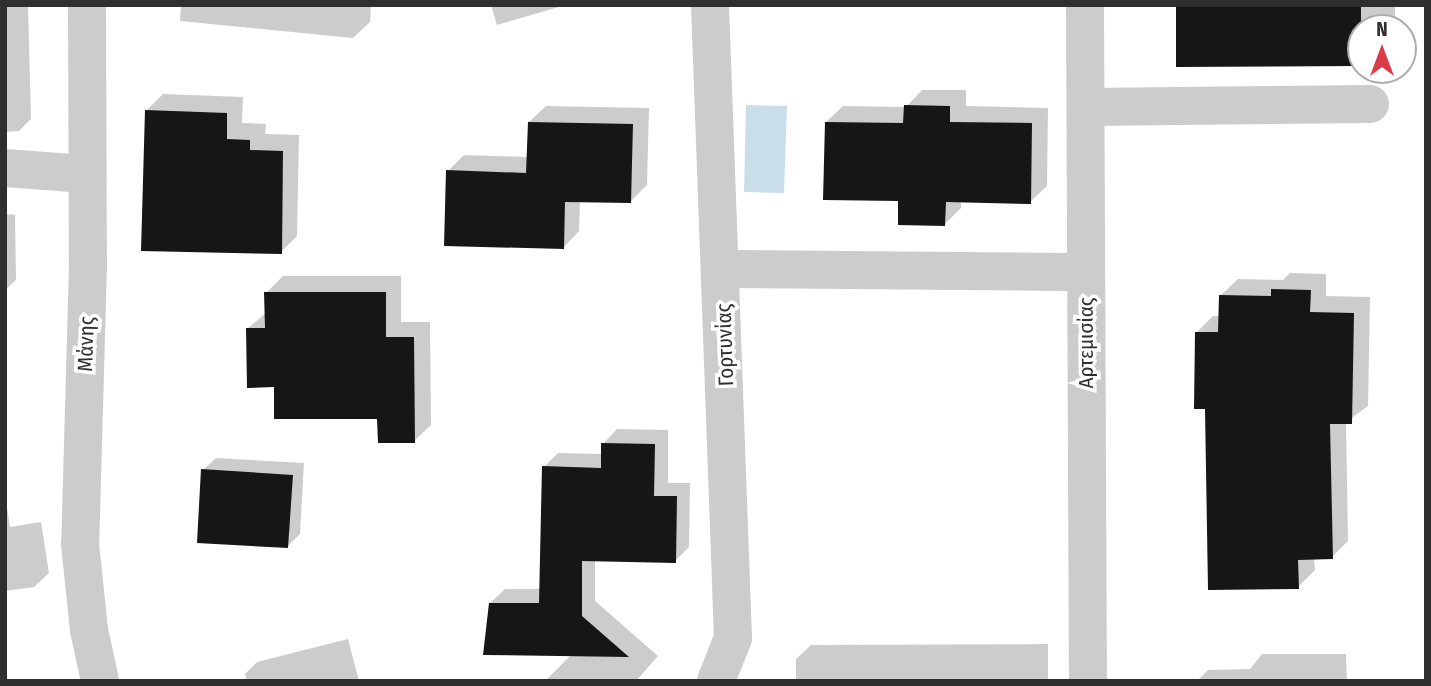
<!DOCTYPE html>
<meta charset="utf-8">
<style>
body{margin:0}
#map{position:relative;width:1431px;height:686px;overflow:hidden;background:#fff;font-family:"Fira Sans Condensed",sans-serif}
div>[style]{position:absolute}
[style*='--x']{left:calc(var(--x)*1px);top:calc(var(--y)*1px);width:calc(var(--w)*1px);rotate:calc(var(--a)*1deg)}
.water>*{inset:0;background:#cadeea}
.shadow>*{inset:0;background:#0003}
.building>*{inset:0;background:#161616}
.street>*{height:38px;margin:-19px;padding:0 19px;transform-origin:19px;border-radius:19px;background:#ccc}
span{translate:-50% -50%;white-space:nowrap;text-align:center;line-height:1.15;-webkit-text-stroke:7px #fff;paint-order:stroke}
.street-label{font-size:21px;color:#2f2f2f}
.frame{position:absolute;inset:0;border:7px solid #2f2f2f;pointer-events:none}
.north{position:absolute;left:1347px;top:14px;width:70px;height:70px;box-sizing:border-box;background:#fff;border:2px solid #acacac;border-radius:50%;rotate:0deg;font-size:19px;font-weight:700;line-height:28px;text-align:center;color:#2f2f2f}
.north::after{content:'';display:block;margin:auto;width:24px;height:32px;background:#db3b49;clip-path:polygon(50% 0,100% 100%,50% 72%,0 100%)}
</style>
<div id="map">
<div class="water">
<i style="clip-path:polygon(746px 105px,787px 106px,784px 193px,744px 192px)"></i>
</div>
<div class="shadow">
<i style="clip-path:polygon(5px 5px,28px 5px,31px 119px,19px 131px,5px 132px)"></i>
<i style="clip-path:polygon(181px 5px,371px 5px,370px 22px,353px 38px,180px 21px)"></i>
<i style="clip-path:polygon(491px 5px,566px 5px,497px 25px)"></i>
<i style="clip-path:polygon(1178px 5px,1395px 5px,1395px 28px,1361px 28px,1361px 65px)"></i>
<i style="clip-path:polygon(922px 90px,966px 90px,966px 106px,1048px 108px,1047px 186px,1030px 202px,961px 201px,961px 208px,944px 225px,900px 199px,826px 122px,843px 106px,906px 107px)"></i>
<i style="clip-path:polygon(163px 94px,243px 97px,242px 123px,266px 124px,265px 134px,299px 135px,297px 236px,281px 252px,146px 111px)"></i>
<i style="clip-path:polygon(546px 106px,649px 108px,647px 185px,631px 201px,580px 200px,579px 231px,563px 248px,448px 171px,464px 155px,529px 157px,529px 122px)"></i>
<i style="clip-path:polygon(5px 214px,15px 215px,16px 280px,5px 290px)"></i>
<i style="clip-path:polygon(1290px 273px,1326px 274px,1326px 296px,1370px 297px,1368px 406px,1346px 422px,1348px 541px,1332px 557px,1314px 558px,1315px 570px,1298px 587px,1207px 407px,1197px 332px,1213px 316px,1220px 316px,1221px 295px,1238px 279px,1283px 280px)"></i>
<i style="clip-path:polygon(283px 276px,401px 276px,401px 322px,430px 322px,431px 425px,414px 441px,379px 417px,276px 385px,248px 328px,267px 312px,266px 293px)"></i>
<i style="clip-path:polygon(617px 429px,668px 430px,668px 483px,690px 483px,689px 547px,675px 561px,595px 559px,595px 601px,658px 656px,636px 681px,545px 681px,571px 655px,490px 603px,505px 589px,541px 589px,544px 467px,558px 453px,603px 454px,603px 444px)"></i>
<i style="clip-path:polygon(216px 458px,304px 463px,300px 534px,287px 547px,203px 470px)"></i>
<i style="clip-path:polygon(5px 495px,10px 527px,41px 522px,49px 573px,34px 587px,5px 591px)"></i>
<i style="clip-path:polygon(348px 639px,359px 681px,247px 681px,245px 674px,257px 662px)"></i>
<i style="clip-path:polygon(1048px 644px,1048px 681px,796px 681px,796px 659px,811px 645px)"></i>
<i style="clip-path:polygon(1262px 654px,1346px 654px,1347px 681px,1197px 681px,1208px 670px,1250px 669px)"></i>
</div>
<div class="building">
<i style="clip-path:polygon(1176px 5px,1361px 5px,1361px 66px,1176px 67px)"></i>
<i style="clip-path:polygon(904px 105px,950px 106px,950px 122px,1032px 123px,1031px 204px,946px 202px,945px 226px,898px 225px,898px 201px,823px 200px,825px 122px,903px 123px)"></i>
<i style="clip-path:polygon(145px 110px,227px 113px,227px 139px,250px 140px,250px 150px,283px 151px,282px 254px,141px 251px)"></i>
<i style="clip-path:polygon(528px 122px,633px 124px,631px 203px,565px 202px,564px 249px,444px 246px,446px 170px,526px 173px)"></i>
<i style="clip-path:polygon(1271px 289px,1311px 290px,1310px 312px,1354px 313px,1352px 424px,1330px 424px,1333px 559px,1298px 560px,1299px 589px,1208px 590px,1205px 409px,1194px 409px,1195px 332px,1218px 332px,1219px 295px,1271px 296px)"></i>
<i style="clip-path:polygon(264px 292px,386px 292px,386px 337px,414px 337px,415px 443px,378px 443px,377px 419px,274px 419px,274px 387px,247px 388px,246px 328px,265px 328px)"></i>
<i style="clip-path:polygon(601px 443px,655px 444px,654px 496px,677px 496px,676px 563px,582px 561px,582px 616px,629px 657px,483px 655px,489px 603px,539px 603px,542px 466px,601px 468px)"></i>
<i style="clip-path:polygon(201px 469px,293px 475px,288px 548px,197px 543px)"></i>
</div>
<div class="street">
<i style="--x:87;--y:5;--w:260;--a:89.8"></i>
<i style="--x:88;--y:265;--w:279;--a:91.6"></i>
<i style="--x:80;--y:544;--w:86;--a:84"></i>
<i style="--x:89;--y:630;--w:52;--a:77.8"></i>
<i style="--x:710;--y:5;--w:633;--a:87.92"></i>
<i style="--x:733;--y:638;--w:46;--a:111.6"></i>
<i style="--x:1085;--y:5;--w:676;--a:89.75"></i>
<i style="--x:1086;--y:107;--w:284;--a:-0.6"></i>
<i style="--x:5;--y:168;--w:81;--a:4.2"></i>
<i style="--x:722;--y:269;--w:364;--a:0.5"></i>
</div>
<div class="street-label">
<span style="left:1086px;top:343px;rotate:-90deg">Αρτεμισίας</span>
<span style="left:86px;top:344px;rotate:-88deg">Μάνης</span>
<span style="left:725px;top:345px;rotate:-92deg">Γορτυνίας</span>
</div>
<div class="frame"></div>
<div class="north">N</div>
</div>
